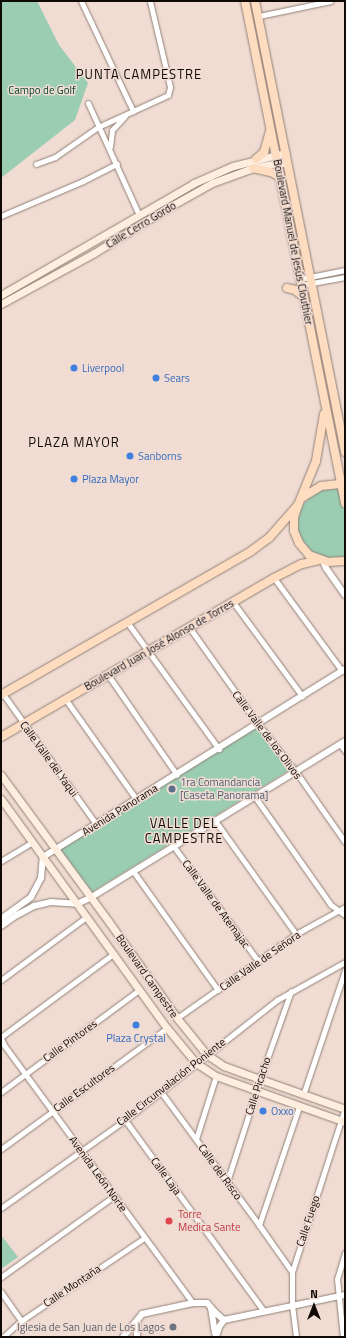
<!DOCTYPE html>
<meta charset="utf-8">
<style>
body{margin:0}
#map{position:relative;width:346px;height:1338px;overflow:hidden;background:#f0dcd3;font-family:"Titillium Web",sans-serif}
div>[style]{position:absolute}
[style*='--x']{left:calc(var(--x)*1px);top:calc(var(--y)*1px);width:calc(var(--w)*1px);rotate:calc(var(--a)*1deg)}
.green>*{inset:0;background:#9bcdb2}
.roads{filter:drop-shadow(0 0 1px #928178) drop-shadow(0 0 1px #928178)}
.minor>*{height:5px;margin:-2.5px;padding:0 2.5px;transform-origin:2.5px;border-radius:2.5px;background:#fff}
.tertiary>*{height:6px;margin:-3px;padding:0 3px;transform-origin:3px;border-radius:3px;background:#fff}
.secondary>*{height:7px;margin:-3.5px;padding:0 3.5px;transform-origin:3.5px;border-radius:3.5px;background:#feeedf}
.primary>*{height:8px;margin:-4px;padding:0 4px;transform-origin:4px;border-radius:4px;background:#fedcbf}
.dots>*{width:11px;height:11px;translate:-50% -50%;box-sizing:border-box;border:2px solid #f0dcd3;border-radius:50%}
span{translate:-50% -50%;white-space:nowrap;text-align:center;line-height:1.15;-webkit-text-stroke:3px #f0dcd3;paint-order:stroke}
.park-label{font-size:11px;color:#03432b}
.street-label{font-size:11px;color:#100a07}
.shop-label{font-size:11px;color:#366cbe}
.left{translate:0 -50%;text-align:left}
.service-label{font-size:11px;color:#4e5e75}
.health-label{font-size:11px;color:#be3a42}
.worship-label{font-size:11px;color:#5b616d}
.right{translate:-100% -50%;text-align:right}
.quarter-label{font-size:13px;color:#100a07;letter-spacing:1px}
.frame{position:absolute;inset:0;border:2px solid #100a07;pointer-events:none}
.north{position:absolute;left:294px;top:1286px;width:40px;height:40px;-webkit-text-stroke:3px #f0dcd3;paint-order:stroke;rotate:0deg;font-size:11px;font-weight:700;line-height:16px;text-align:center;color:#100a07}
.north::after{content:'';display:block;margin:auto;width:14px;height:18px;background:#100a07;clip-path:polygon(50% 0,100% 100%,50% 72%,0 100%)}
</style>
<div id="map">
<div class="green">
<i style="clip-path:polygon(1px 1px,37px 1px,59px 45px,88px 83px,75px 120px,1px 178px)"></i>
<i style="clip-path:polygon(338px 488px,345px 514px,345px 557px,323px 558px,313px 553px,301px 539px,298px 532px,298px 519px,302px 506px,308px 499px,321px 490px)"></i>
<i style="clip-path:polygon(258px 726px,288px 771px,92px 892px,59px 848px)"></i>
<i style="clip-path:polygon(1px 1235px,18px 1257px,1px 1269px)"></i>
</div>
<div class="roads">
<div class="minor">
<i style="--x:81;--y:1;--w:122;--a:64.7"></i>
<i style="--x:259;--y:16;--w:73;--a:-11.9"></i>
<i style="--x:88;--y:103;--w:123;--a:65.5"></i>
<i style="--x:110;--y:147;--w:17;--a:-83"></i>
<i style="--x:112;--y:130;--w:19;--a:-47"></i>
<i style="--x:36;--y:164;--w:20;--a:-20"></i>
<i style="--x:55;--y:157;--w:52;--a:-34.9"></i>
<i style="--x:98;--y:127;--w:77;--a:-24.6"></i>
<i style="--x:168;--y:95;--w:8;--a:-76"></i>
<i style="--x:170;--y:87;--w:9;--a:-103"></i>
<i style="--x:168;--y:78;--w:79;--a:-103.2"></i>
<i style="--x:1;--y:216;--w:89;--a:-23.1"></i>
<i style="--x:83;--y:181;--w:38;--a:-27"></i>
<i style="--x:300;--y:279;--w:46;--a:-11.3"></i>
<i style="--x:301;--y:285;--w:45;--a:-10.3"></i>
<i style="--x:274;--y:578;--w:115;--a:53.8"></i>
<i style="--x:233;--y:602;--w:117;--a:53.7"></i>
<i style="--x:127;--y:622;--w:157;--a:54.1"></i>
<i style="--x:189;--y:627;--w:119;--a:54.6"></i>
<i style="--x:258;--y:724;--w:61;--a:51.6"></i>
<i style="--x:296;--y:772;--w:85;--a:55"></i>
<i style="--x:108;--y:675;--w:121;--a:55.4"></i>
<i style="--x:3;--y:694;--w:160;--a:54.4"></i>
<i style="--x:66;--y:700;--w:121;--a:54.7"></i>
<i style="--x:340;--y:744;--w:9;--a:54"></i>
<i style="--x:255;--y:797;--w:132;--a:54.9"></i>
<i style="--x:331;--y:905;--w:17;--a:36"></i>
<i style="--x:216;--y:822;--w:138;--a:54.5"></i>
<i style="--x:174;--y:847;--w:142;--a:53.6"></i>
<i style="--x:1;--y:861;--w:37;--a:-31"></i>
<i style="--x:133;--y:871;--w:146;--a:54.5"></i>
<i style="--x:1;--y:980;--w:106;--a:-36.5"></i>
<i style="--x:177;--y:1018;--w:146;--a:-35.2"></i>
<i style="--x:296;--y:934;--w:56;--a:-28.9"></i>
<i style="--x:1;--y:1037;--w:139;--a:-36.5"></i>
<i style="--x:1;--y:1038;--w:8;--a:67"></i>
<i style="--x:4;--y:1045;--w:320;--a:53.8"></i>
<i style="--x:1;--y:1092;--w:172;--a:-36.5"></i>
<i style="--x:161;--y:1092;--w:165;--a:53.6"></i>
<i style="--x:259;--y:1225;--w:57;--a:54.9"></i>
<i style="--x:303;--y:1095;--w:132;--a:-71.4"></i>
<i style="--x:125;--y:1120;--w:236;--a:54"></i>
<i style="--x:196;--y:1139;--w:66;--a:-72.4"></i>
<i style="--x:1;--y:1149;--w:205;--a:-36.1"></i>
<i style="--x:227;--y:1182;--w:108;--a:-72.2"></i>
<i style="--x:260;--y:1079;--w:93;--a:-70.6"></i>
<i style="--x:1;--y:1208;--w:152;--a:-35.4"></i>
<i style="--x:125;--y:1120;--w:194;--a:-38.3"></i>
<i style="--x:277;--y:1000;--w:78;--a:-29.2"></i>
<i style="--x:259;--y:1225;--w:125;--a:-71.3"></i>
<i style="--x:1;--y:1277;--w:139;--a:-35.6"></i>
<i style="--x:1;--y:1292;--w:35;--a:55"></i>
<i style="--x:3;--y:1337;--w:24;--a:-42"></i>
<i style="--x:21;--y:1321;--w:148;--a:-34"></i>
<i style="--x:296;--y:1337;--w:32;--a:-97"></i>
<i style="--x:292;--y:1305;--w:33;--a:-90"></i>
<i style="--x:292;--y:1272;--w:172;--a:-72.1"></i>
<i style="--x:343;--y:1337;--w:58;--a:-95.9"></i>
<i style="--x:337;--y:1279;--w:28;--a:-73"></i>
</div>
<div class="tertiary">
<i style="--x:323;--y:561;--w:8;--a:67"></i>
<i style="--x:326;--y:568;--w:33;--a:55"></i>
<i style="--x:1;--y:919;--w:37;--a:-36"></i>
<i style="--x:31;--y:897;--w:21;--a:-62"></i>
<i style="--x:41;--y:878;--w:21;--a:-85"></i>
<i style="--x:43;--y:857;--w:356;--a:-31.9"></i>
<i style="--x:1;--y:926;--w:19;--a:-35"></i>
<i style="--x:17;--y:915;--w:19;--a:-28"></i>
<i style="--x:34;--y:906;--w:17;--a:-13"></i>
<i style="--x:51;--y:902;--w:26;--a:4"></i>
<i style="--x:77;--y:904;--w:14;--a:-25"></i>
<i style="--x:90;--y:898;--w:299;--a:-31.6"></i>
<i style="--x:211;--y:1308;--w:26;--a:81"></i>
<i style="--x:137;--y:1322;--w:15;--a:90"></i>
<i style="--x:123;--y:1337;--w:30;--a:-50"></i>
<i style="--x:142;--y:1314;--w:52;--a:-12.2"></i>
<i style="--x:193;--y:1303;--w:14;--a:0"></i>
<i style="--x:207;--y:1303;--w:15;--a:48"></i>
<i style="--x:217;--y:1314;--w:9;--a:41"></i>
<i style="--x:216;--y:1337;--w:10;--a:-73"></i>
<i style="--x:219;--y:1327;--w:9;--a:-54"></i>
<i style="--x:224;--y:1320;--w:124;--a:-11.7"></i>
</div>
<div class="secondary">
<i style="--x:1;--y:295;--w:223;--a:-30.1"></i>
<i style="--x:194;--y:183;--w:43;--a:-23.6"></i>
<i style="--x:233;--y:166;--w:54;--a:-14"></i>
<i style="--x:1;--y:304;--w:106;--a:-28.7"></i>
<i style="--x:94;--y:253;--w:90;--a:-31.4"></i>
<i style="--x:171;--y:206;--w:47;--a:-29.3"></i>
<i style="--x:212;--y:183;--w:44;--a:-20.1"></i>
<i style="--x:253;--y:168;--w:25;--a:-12"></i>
<i style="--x:277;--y:163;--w:10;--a:0"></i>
<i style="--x:1;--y:775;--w:182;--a:53.7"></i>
<i style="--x:109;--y:922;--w:118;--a:54.7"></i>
<i style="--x:177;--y:1018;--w:46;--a:51.1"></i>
<i style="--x:206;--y:1054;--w:22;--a:34"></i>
<i style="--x:224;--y:1066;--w:20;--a:20"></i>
<i style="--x:243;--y:1073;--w:108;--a:19.4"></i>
<i style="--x:1;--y:799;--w:283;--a:54.1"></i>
<i style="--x:167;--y:1028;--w:45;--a:50.4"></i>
<i style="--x:196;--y:1063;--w:24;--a:33"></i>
<i style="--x:216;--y:1076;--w:137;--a:19.6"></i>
</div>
<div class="primary">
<i style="--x:245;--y:1;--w:512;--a:78.73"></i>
<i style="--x:255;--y:1;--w:460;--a:78.7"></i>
<i style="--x:256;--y:159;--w:11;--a:-41"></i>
<i style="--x:264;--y:152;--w:22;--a:-74"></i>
<i style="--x:253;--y:168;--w:18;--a:13"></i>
<i style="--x:271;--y:172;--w:10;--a:29"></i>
<i style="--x:287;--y:288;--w:8;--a:14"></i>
<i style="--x:295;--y:290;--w:11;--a:38"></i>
<i style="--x:324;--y:414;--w:48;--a:99.7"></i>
<i style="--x:316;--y:461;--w:48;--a:112.2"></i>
<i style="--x:298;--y:505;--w:13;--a:108"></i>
<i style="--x:294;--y:517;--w:14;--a:90"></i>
<i style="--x:294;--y:531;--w:13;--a:67"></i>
<i style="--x:299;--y:543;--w:16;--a:50"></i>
<i style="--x:309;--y:555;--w:20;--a:20"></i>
<i style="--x:328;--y:562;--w:17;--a:-3"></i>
<i style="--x:303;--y:497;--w:21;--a:-31"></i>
<i style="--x:321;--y:486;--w:19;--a:-6"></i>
<i style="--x:340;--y:484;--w:5;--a:11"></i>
<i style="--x:1;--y:695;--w:289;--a:-29.9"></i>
<i style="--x:251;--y:551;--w:22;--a:-36"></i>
<i style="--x:269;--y:538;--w:44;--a:-48.7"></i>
<i style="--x:1;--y:737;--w:316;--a:-30.2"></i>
<i style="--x:274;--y:578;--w:31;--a:-27"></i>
<i style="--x:302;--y:564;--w:17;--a:-13"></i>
</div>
</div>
<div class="dots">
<i style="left:74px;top:368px;background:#3f7fe0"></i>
<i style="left:156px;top:378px;background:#3f7fe0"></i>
<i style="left:130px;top:456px;background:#3f7fe0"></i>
<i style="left:74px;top:479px;background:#3f7fe0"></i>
<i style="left:172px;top:789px;background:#5c6f8a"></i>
<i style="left:136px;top:1025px;background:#3f7fe0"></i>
<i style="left:263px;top:1111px;background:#3f7fe0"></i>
<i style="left:169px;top:1221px;background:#e0444e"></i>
<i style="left:173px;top:1327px;background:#6b7280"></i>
</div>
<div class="park-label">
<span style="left:42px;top:90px">Campo de Golf</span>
</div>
<div class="street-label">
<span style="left:141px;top:225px;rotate:-31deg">Calle Cerro Gordo</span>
<span style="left:293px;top:242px;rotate:79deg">Boulevard Manuel de Jesús Clouthier</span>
<span style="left:159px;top:645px;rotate:-30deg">Boulevard Juan José Alonso de Torres</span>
<span style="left:267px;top:735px;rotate:53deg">Calle Valle de los Olivos</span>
<span style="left:49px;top:759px;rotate:54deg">Calle Valle del Yaqui</span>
<span style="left:120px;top:810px;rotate:-32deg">Avenida Panorama</span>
<span style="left:216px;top:904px;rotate:54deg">Calle Valle de Atemajac</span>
<span style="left:260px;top:961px;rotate:-35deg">Calle Valle de Señora</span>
<span style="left:147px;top:976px;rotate:55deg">Boulevard Campestre</span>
<span style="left:70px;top:1041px;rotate:-36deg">Calle Pintores</span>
<span style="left:171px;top:1082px;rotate:-38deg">Calle Circunvalación Poniente</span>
<span style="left:258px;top:1086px;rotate:-72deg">Calle Picacho</span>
<span style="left:84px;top:1088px;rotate:-36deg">Calle Escultores</span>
<span style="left:220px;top:1172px;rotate:54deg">Calle del Risco</span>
<span style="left:98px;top:1174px;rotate:54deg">Avenida León Norte</span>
<span style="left:166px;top:1176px;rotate:54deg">Calle Laja</span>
<span style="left:308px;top:1221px;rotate:-72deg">Calle Fuego</span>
<span style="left:72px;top:1286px;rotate:-34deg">Calle Montaña</span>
</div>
<div class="shop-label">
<span class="left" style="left:82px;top:368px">Liverpool</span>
<span class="left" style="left:164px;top:378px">Sears</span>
<span class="left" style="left:138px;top:456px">Sanborns</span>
<span class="left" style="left:82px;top:479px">Plaza Mayor</span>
<span style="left:136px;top:1038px">Plaza Crystal</span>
<span class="left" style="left:271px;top:1111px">Oxxo</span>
</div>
<div class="service-label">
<span class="left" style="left:180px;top:789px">1ra Comandancia<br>[Caseta Panorama]</span>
</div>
<div class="health-label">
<span class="left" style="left:178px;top:1221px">Torre<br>Medica Sante</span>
</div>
<div class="worship-label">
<span class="right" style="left:165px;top:1327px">Iglesia de San Juan de Los Lagos</span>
</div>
<div class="quarter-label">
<span style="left:139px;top:74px">PUNTA CAMPESTRE</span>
<span style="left:74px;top:442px">PLAZA MAYOR</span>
<span style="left:184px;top:831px">VALLE DEL<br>CAMPESTRE</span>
</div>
<div class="frame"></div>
<div class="north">N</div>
</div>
